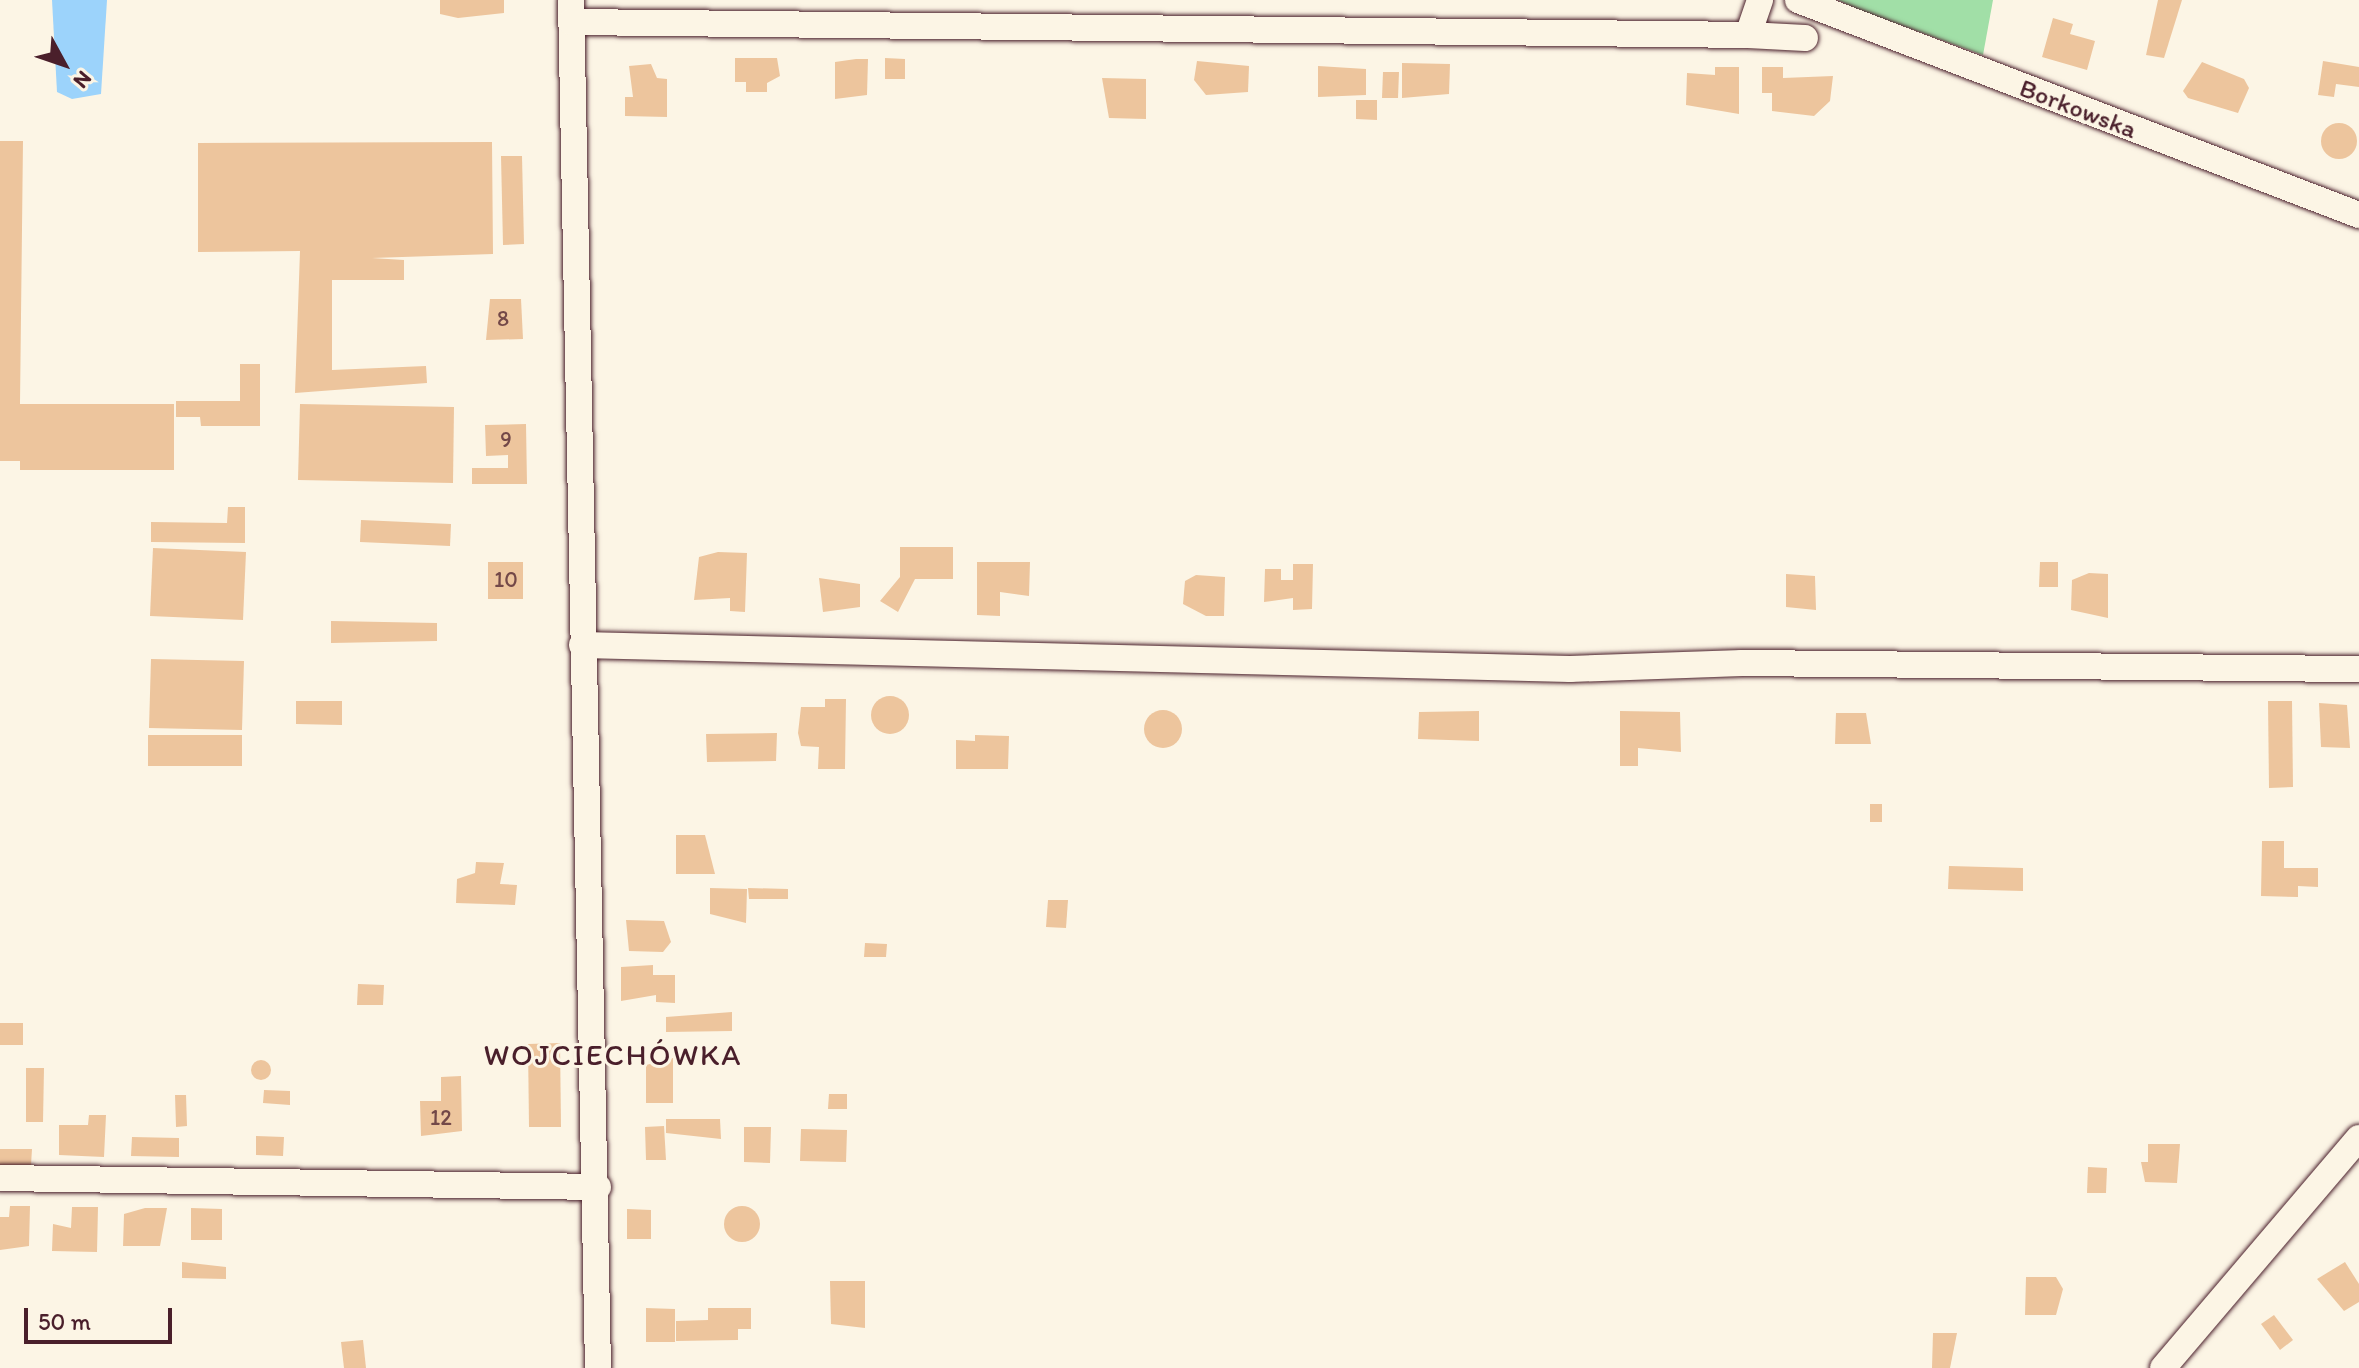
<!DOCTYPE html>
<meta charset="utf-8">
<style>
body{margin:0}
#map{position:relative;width:2359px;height:1368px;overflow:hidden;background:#fcf5e5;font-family:Itim,sans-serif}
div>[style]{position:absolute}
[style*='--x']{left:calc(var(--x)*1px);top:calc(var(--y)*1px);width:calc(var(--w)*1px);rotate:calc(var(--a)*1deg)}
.green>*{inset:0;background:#a1dfa7}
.water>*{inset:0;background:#9cd3fb}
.building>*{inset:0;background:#edc59d}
.round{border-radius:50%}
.roads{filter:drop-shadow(0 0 2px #4a1f2b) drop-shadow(0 0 2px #4a1f2b)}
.minor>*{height:26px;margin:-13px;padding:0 13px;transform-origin:13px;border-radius:13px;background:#fcf5e5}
span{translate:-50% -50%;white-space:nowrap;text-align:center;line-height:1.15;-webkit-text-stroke:6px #fcf5e5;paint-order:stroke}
.number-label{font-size:22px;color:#734848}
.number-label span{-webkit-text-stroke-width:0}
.street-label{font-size:26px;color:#4a1f2b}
.quarter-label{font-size:30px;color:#4a1f2b;letter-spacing:2px}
.north{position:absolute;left:24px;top:24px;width:80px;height:80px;-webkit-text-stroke:6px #fcf5e5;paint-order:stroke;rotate:130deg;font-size:22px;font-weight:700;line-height:32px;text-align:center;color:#4a1f2b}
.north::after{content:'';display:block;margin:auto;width:28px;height:36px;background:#4a1f2b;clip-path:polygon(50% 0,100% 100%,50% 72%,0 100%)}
.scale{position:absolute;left:24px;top:1308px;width:148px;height:36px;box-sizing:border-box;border:4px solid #4a1f2b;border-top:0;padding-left:10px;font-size:24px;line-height:28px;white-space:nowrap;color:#4a1f2b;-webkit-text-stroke:6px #fcf5e5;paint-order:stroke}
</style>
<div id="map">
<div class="green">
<i style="clip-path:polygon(1838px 0,1993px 0,1983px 55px,1859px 10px)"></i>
</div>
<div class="water">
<i style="clip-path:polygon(52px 0,107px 0,101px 94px,72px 99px,57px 92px)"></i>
</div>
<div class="building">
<i style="clip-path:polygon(440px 0,504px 0,504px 13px,458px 18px,440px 14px)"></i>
<i style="clip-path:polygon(2158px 0,2182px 0,2164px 58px,2146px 55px)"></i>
<i style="clip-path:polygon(2053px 18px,2073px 24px,2070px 34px,2095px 41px,2087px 70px,2042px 57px)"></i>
<i style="clip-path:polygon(735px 58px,777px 58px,780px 76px,767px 83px,767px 92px,746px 92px,746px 82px,735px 82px)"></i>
<i style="clip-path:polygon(885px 58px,905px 59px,905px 79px,885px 79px)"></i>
<i style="clip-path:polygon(856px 59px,868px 59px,867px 95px,835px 99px,835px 62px)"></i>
<i style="clip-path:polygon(1197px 61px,1249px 66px,1248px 92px,1206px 95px,1194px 80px)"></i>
<i style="clip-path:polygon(2323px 61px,2359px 67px,2359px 87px,2336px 84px,2334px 97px,2318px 95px)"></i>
<i style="clip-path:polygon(2202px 62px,2244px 79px,2249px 88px,2238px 113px,2188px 98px,2183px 91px)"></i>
<i style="clip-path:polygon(1402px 63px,1450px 64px,1449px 94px,1402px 98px)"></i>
<i style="clip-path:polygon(651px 64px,657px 78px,667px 79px,667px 117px,625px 116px,625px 97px,633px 97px,629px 66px)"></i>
<i style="clip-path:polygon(1318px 66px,1366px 69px,1366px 95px,1318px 97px)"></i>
<i style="clip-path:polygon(1715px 67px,1739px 67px,1739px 114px,1686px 105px,1687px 73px,1715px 75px)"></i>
<i style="clip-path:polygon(1762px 67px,1783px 67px,1783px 78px,1833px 76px,1830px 101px,1814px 116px,1772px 111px,1772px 93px,1762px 93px)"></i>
<i style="clip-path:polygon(1383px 72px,1399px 72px,1398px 98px,1382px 98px)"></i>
<i style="clip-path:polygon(1102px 78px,1146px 79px,1146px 119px,1109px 118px)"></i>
<i style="clip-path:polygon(1356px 100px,1377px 100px,1377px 120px,1356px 119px)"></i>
<i class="round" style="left:2321px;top:123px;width:36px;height:36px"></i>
<i style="clip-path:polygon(0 141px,23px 141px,20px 404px,174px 404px,174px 470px,20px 470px,20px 461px,0 461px)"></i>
<i style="clip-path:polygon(492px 142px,493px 254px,372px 258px,404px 260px,404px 280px,332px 280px,332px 370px,426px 366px,427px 383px,295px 393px,300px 251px,198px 252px,198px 143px)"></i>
<i style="clip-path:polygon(501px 156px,522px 156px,524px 244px,503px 245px)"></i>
<i style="clip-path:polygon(490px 299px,521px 299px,523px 339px,486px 340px)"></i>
<i style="clip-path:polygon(240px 364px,260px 364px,260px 426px,201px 426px,200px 417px,176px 417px,176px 401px,240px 401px)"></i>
<i style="clip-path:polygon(300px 404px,454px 407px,453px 483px,298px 480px)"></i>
<i style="clip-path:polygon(526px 424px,527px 484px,472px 484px,472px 468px,508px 468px,508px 455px,486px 456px,485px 425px)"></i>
<i style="clip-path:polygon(228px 507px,245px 507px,245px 543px,151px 542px,151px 522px,227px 523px)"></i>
<i style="clip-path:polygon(361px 520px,451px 524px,450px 546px,360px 542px)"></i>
<i style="clip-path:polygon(900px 547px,953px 547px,953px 579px,915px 579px,898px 612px,880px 601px,900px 577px)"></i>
<i style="clip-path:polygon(153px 548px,246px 552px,243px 620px,150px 616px)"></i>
<i style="clip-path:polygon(718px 552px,747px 553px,745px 612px,730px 611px,730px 598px,694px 600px,699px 557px)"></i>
<i style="clip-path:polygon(488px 562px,523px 562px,523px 599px,488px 599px)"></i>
<i style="clip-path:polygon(977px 562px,1030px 562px,1029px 596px,1000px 592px,1000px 616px,977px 615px)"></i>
<i style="clip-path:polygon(2040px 562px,2058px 562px,2058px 587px,2039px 587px)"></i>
<i style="clip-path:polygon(1293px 564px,1313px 564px,1312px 609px,1293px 610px,1293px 598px,1264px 602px,1265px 569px,1281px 569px,1281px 580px,1293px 580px)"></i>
<i style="clip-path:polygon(2089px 573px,2108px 574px,2108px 618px,2071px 610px,2072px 580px)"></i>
<i style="clip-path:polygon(1786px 574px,1815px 576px,1816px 610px,1786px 607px)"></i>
<i style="clip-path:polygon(1196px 575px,1225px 577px,1224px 616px,1206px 616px,1183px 604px,1185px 581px)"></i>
<i style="clip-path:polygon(819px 578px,860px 584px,860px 607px,823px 612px)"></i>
<i style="clip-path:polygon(331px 621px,437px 623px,437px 641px,331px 643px)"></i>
<i style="clip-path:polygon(151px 659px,244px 661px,242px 730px,149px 728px)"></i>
<i class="round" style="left:871px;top:696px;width:38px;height:38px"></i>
<i style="clip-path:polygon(825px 699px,846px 699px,845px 769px,818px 769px,819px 747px,801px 746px,798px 733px,801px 707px,825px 707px)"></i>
<i style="clip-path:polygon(296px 701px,342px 701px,342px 725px,296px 724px)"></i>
<i style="clip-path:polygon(2268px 701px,2292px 701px,2293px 787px,2269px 788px)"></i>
<i style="clip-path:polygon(2319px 703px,2347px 705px,2350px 748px,2321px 747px)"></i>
<i class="round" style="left:1144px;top:710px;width:38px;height:38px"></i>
<i style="clip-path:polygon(1479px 711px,1479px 741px,1418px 739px,1419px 712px)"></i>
<i style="clip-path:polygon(1620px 711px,1680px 712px,1681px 752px,1638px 748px,1638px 766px,1620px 766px)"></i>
<i style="clip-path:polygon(1836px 713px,1866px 713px,1871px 744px,1835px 744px)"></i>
<i style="clip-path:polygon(777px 733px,776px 761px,707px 762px,706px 734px)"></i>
<i style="clip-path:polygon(148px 735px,242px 735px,242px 766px,148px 766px)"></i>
<i style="clip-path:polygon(975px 735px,1009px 736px,1008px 769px,956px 769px,956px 740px,975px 741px)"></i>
<i style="clip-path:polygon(1870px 804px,1882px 804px,1882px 822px,1870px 822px)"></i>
<i style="clip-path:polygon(676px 835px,705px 835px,715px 874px,676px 874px)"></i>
<i style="clip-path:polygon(2262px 841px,2284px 841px,2284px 868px,2318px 868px,2318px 887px,2298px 886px,2298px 897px,2261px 896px)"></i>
<i style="clip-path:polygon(476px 862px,504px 863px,500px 884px,517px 885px,515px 905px,456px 903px,457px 879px,475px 873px)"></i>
<i style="clip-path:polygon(1949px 866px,2023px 868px,2023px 891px,1948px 889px)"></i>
<i style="clip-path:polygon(710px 888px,747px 889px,746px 923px,710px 914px)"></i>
<i style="clip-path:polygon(748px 888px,788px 889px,788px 899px,749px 899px)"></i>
<i style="clip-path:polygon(1048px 900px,1068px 900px,1066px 928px,1046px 927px)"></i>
<i style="clip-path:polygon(626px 920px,664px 921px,671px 942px,663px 952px,629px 951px)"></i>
<i style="clip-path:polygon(865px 943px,887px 944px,886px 957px,864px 957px)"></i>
<i style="clip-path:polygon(653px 965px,653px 975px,675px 975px,675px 1003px,656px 1002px,656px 995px,621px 1001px,621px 967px)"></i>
<i style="clip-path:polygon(358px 984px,384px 985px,383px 1005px,357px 1005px)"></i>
<i style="clip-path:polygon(732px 1012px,732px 1031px,666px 1032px,666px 1017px)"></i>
<i style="clip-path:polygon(0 1023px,23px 1023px,23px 1045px,0 1045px)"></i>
<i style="clip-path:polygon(560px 1043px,561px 1127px,529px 1127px,528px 1044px)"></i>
<i style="clip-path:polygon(673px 1058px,673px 1103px,646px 1103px,646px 1065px)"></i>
<i class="round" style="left:251px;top:1060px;width:20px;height:20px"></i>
<i style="clip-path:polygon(26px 1068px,44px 1068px,43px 1122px,26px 1122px)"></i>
<i style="clip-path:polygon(461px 1076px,462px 1131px,421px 1136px,420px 1101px,441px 1101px,441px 1077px)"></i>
<i style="clip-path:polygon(264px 1090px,290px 1091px,290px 1105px,263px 1103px)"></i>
<i style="clip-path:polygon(829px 1094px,847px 1094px,847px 1109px,828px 1109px)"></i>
<i style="clip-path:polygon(175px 1095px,186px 1095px,187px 1126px,176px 1127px)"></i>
<i style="clip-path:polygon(89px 1115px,106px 1115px,104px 1157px,59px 1155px,59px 1125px,88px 1125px)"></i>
<i style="clip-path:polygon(666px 1119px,720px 1119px,721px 1139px,666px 1133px)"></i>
<i style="clip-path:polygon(664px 1126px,666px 1160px,646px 1160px,645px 1127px)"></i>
<i style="clip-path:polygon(744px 1127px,771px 1127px,770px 1163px,744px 1162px)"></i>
<i style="clip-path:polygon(801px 1129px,847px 1130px,846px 1162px,800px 1161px)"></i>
<i style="clip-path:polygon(256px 1136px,284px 1137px,283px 1156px,256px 1155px)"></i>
<i style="clip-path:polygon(132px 1137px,179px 1138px,179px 1157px,131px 1156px)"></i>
<i style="clip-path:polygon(2148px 1144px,2180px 1144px,2177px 1183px,2145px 1182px,2141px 1162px,2148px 1162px)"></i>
<i style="clip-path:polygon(0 1149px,32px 1149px,31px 1165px,0 1165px)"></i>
<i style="clip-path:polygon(2088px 1167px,2107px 1168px,2106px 1193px,2087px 1193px)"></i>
<i class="round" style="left:724px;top:1206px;width:36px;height:36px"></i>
<i style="clip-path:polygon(10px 1206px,30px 1206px,29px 1246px,0 1250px,0 1217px,9px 1217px)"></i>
<i style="clip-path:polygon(72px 1207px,98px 1207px,97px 1252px,52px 1251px,53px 1224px,71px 1228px)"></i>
<i style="clip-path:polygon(145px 1208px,167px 1208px,160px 1246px,123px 1246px,124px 1214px)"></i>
<i style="clip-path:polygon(191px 1208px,222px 1209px,222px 1240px,191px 1240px)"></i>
<i style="clip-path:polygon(627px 1209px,651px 1210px,651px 1239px,627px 1239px)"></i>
<i style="clip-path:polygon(182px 1262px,226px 1267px,226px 1279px,182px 1278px)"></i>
<i style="clip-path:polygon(2345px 1262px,2359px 1284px,2359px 1302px,2344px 1311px,2317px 1279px)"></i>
<i style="clip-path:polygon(2026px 1277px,2056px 1277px,2063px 1289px,2056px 1315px,2025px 1315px)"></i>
<i style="clip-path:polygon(830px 1281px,865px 1281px,865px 1328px,831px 1324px)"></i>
<i style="clip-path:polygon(646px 1308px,675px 1309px,675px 1342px,646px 1342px)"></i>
<i style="clip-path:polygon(708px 1308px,751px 1308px,751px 1329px,738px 1329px,738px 1340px,676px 1341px,676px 1321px,708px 1320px)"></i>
<i style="clip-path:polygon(2274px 1315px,2293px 1340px,2280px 1350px,2261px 1324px)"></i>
<i style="clip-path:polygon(1933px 1333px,1957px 1333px,1950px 1368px,1932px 1368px)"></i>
<i style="clip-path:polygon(363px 1340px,366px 1368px,344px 1368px,341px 1342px)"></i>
</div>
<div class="roads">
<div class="minor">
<i style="--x:571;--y:0;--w:1368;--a:88.87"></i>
<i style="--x:1798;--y:0;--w:601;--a:20.97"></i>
<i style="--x:571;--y:22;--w:1177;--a:0.63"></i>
<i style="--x:1748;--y:35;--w:37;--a:-71"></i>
<i style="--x:1748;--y:35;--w:57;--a:3"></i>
<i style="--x:582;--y:645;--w:988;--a:1.39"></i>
<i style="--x:1570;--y:669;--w:172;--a:-2"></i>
<i style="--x:1742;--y:663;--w:617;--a:0.56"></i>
<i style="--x:0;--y:1178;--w:598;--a:0.86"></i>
<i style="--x:2163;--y:1368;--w:302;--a:-49.6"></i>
</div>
</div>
<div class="number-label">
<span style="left:503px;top:319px">8</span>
<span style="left:506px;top:440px">9</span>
<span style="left:506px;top:580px">10</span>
<span style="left:441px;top:1118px">12</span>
</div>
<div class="street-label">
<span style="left:2078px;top:109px;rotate:21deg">Borkowska</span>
</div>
<div class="quarter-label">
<span style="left:613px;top:1055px">WOJCIECHÓWKA</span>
</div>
<div class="north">N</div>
<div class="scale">50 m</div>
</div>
